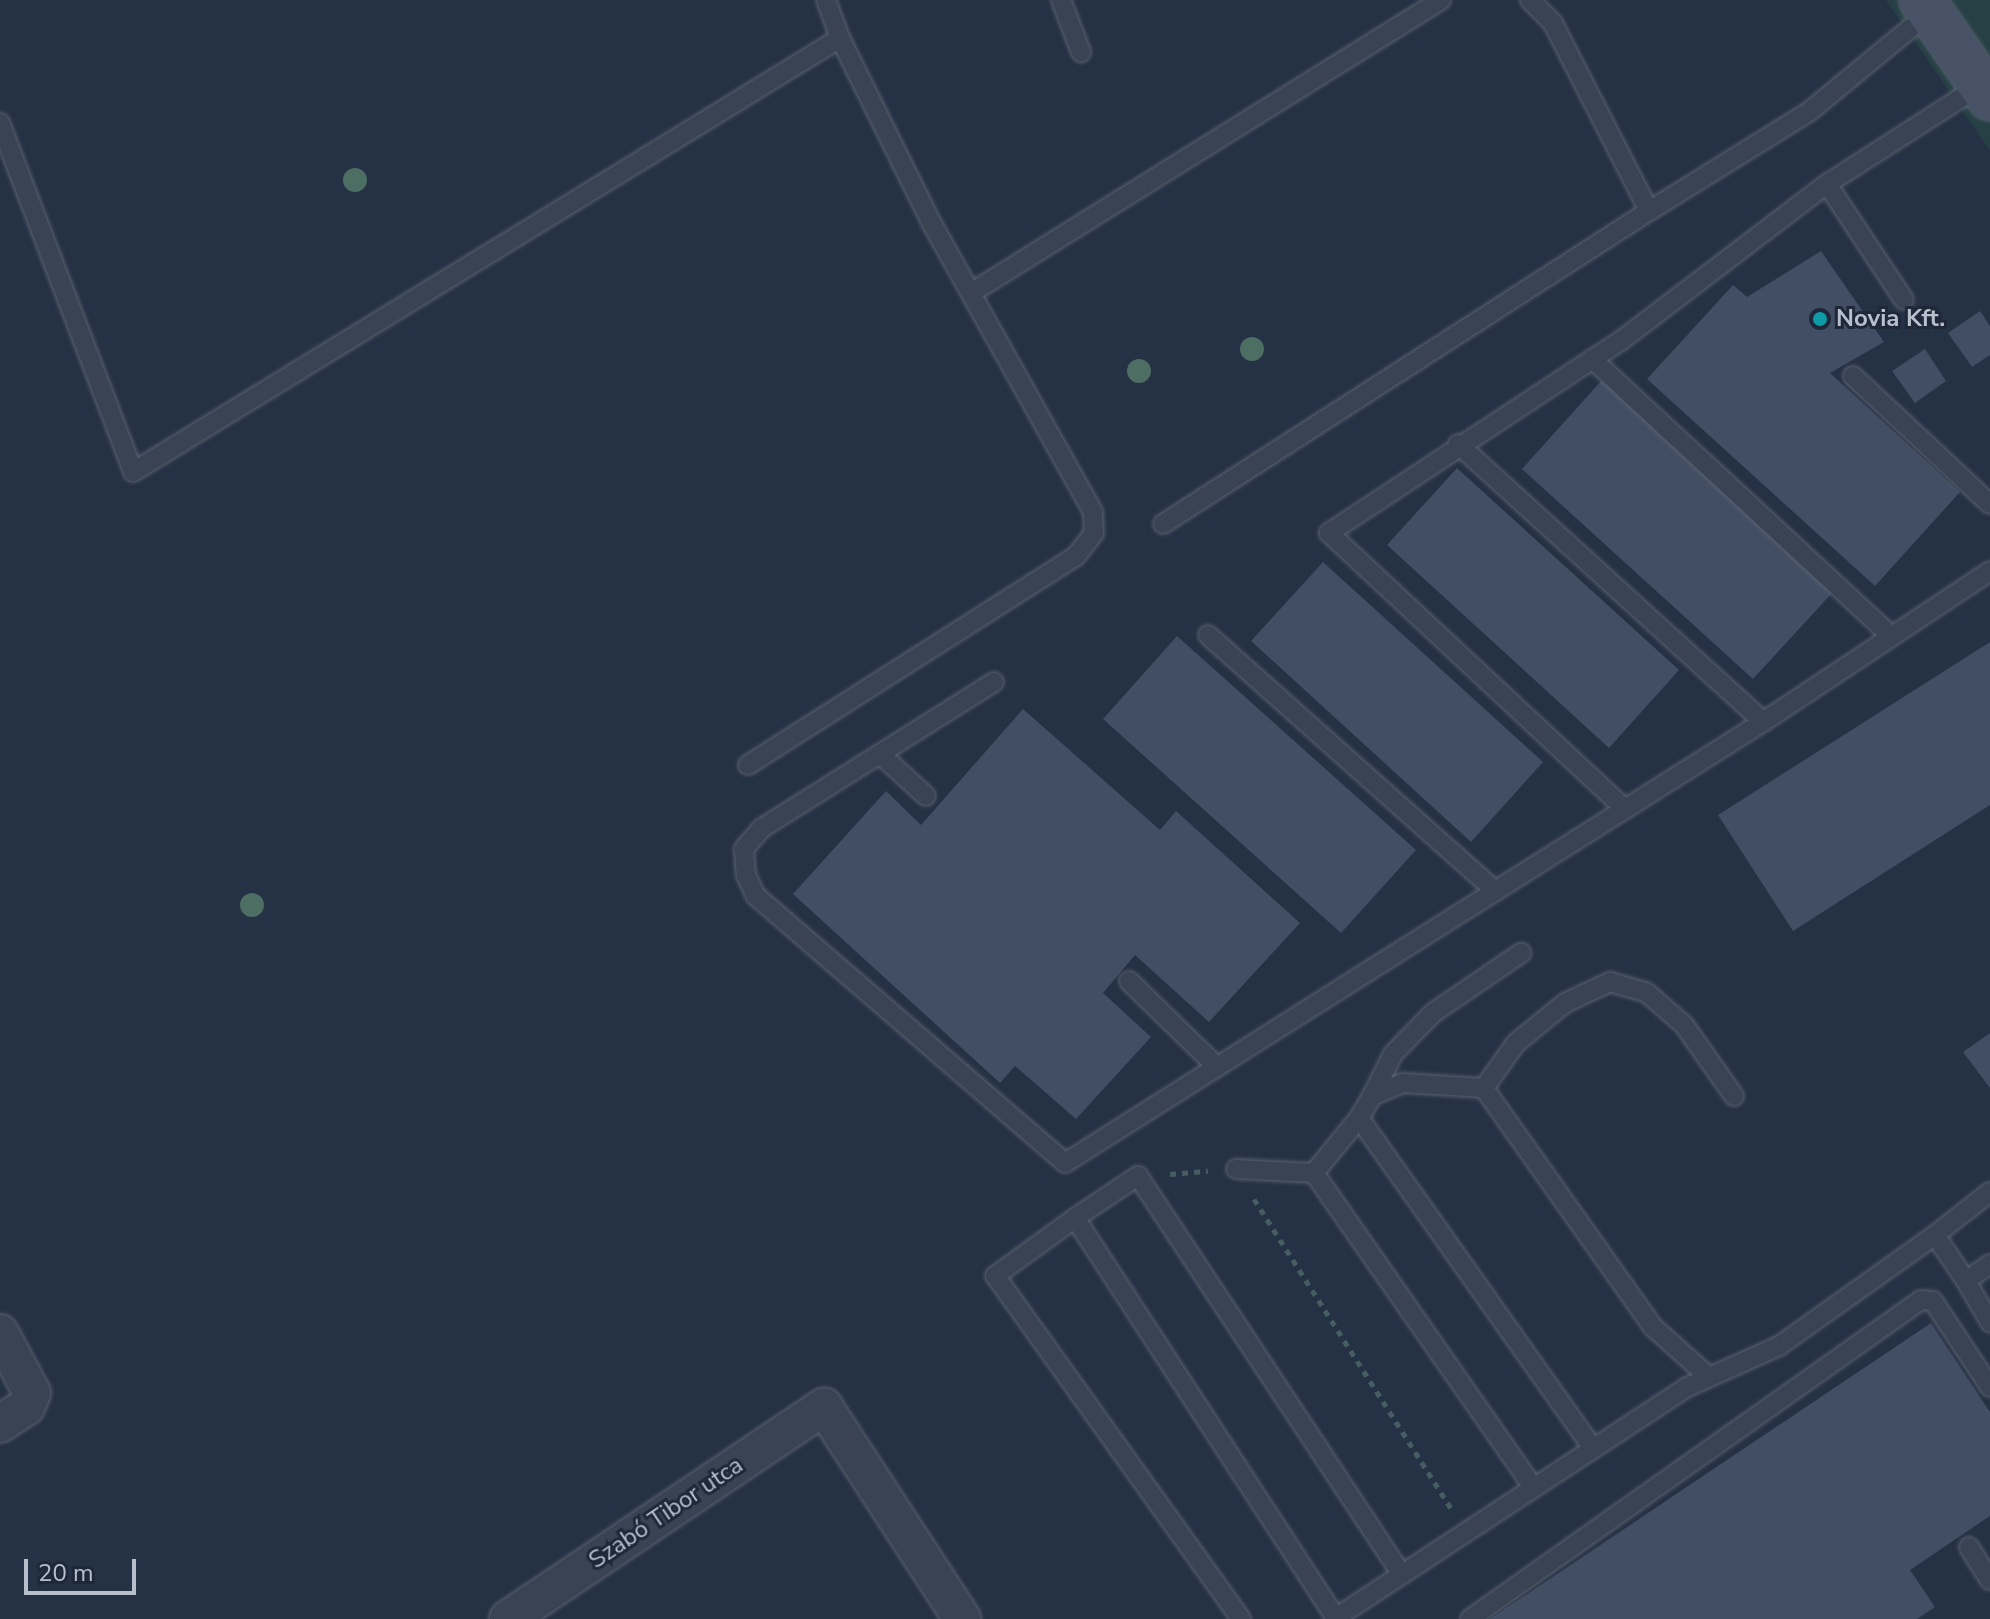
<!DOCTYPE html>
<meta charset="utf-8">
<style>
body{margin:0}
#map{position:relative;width:1990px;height:1619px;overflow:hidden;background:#253144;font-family:"Nunito Sans",sans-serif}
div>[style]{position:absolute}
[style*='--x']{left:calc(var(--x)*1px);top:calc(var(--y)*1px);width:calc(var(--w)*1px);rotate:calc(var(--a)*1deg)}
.green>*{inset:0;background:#274045}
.building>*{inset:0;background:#424e64}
.path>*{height:5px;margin-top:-2.5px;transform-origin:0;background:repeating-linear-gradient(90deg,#465d61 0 6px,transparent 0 12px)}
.roads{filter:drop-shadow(0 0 2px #586171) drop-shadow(0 0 2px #586171)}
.lane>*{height:18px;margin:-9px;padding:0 9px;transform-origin:9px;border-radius:9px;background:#3a4353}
.street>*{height:36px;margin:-18px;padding:0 18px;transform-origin:18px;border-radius:18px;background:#3a4353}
.secondary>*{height:44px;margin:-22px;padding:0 22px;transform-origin:22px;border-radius:22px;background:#485267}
.trees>*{width:24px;height:24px;margin:-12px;border-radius:50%;background:#4d6e62}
.dots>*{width:22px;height:22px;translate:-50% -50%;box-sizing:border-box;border:4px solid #1e2839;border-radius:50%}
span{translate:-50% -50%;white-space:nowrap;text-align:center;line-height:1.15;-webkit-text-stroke:6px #1e2839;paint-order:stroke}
.poi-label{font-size:24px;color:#b7bfcd;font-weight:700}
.left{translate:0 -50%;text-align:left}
.street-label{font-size:24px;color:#b7bfcd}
.scale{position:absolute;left:24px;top:1559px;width:112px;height:36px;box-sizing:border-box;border:4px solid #b7bfcd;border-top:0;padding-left:10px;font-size:24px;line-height:28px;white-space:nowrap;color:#b7bfcd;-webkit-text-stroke:6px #1e2839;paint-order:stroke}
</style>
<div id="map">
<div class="green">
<i style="clip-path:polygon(1886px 0,1990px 0,1990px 151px,1957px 103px)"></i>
</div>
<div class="building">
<i style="clip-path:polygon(1821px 251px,1884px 342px,1830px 373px,1960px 492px,1875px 586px,1647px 379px,1733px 285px,1747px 297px)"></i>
<i style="clip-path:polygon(1980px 311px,1990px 326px,1990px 355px,1972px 367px,1948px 333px)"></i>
<i style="clip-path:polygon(1925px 349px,1946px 381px,1915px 403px,1892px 371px)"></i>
<i style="clip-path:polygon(1602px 380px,1834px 591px,1753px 679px,1522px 469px)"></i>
<i style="clip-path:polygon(1457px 468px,1679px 670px,1609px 748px,1387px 545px)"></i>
<i style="clip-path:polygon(1323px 562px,1543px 762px,1471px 842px,1251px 641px)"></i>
<i style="clip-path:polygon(1177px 636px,1416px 850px,1341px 933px,1103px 719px)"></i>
<i style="clip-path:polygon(1990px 642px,1990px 805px,1793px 931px,1718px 815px)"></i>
<i style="clip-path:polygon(1023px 709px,1160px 830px,1176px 811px,1300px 923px,1209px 1022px,1135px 955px,1103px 993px,1151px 1037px,1076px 1119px,1015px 1066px,1000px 1083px,793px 894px,886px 791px,921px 825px)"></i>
<i style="clip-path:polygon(1990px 1033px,1990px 1088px,1963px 1052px)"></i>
<i style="clip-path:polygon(1931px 1323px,1990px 1412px,1990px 1516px,1910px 1570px,1935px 1607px,1917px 1619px,1490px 1619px)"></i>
</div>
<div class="path">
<i style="--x:1170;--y:1174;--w:38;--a:-5"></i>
<i style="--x:1254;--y:1199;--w:370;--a:57.5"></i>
</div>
<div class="roads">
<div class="lane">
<i style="--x:1061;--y:0;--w:56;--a:69"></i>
<i style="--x:0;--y:123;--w:373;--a:69.1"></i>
<i style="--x:133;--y:472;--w:830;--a:-31.54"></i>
<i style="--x:840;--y:38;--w:40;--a:-110.2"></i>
<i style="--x:1827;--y:184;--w:139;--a:56.4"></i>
<i style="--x:1649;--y:211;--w:190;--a:-31.8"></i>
<i style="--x:1810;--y:111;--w:156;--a:-39.5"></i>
<i style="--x:971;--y:293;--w:554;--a:-31.94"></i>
<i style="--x:1592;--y:359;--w:406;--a:42.8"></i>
<i style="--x:1853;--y:376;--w:187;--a:43.1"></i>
<i style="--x:1458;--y:444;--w:413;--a:42.3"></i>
<i style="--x:1163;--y:524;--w:578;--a:-32.78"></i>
<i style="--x:1649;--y:211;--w:211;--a:-117.1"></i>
<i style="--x:1553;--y:23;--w:33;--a:-135"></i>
<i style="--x:1208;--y:635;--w:385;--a:41.7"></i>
<i style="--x:994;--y:682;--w:274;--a:147.8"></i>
<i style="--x:762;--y:828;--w:28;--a:131"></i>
<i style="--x:744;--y:849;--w:26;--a:86"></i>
<i style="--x:746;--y:875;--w:23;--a:65"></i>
<i style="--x:756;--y:896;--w:408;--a:40.8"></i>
<i style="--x:1065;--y:1163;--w:836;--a:-32.3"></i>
<i style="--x:1772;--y:716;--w:262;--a:-33.6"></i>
<i style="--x:880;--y:754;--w:62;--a:42.4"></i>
<i style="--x:748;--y:765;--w:389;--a:-32.5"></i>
<i style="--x:1076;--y:556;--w:29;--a:-52"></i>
<i style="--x:1094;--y:533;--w:21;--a:-93"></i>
<i style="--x:1093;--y:512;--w:332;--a:-119.2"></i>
<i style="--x:931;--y:222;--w:205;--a:-116.3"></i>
<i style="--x:1625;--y:809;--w:405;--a:-137"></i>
<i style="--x:1329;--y:533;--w:351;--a:-33.4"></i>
<i style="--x:1622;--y:340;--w:258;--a:-37.3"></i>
<i style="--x:1827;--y:184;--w:183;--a:-32.7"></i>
<i style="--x:1129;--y:981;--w:123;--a:44.3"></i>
<i style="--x:1372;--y:1096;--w:47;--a:-63.4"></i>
<i style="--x:1393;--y:1054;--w:57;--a:-45.7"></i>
<i style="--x:1433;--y:1013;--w:107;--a:-34.3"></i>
<i style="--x:1359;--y:1118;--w:26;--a:-59"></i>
<i style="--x:1372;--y:1096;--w:34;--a:-23"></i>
<i style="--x:1403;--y:1083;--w:81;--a:3.5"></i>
<i style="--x:1236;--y:1169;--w:78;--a:2.9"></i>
<i style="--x:1314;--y:1173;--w:384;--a:55.1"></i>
<i style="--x:1314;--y:1173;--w:71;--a:-50.7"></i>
<i style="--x:1359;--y:1118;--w:405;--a:54.7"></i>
<i style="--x:1075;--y:1218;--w:76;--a:-33.7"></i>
<i style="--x:1138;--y:1176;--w:478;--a:56.5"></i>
<i style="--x:1990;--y:1264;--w:29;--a:145"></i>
<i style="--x:1966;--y:1281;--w:48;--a:59.7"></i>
<i style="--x:1966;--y:1281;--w:55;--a:-124"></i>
<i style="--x:1935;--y:1235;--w:70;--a:-38"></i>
<i style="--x:1709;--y:1377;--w:75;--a:-138.2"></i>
<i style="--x:1653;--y:1327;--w:293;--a:-125.3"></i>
<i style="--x:1484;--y:1088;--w:55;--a:-54.6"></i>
<i style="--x:1516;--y:1043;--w:63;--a:-39.2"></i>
<i style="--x:1565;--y:1003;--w:50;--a:-25"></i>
<i style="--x:1610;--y:982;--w:37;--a:16"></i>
<i style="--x:1646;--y:992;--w:50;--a:41"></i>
<i style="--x:1684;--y:1025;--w:87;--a:54.8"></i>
<i style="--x:1969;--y:1547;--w:39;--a:58"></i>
<i style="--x:1241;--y:1619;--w:422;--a:-125.6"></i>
<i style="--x:995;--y:1276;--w:99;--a:-35.9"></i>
<i style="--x:1075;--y:1218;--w:478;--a:56.9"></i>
<i style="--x:1334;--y:1619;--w:420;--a:-33.3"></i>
<i style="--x:1685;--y:1388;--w:103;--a:-24.1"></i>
<i style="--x:1779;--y:1346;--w:191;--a:-35.4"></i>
<i style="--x:1470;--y:1619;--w:552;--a:-35.27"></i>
<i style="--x:1921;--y:1300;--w:12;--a:5"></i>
<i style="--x:1933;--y:1301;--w:103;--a:56.5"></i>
</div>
<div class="street">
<i style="--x:0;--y:1333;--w:68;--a:61.9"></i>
<i style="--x:32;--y:1393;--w:15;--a:113"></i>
<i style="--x:26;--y:1407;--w:31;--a:147"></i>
<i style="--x:508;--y:1619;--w:381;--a:-33.9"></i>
<i style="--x:824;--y:1407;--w:253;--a:56.9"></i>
</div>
<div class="secondary">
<i style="--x:1922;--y:0;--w:119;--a:55.2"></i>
</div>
</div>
<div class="trees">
<i style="left:355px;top:180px"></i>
<i style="left:1252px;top:349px"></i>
<i style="left:1139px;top:371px"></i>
<i style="left:252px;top:905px"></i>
</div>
<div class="dots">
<i style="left:1820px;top:319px;background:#0f9aa8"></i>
</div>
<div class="poi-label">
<span class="left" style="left:1836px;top:319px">Novia Kft.</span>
</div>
<div class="street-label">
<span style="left:666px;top:1513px;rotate:-34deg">Szabó Tibor utca</span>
</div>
<div class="scale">20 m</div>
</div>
